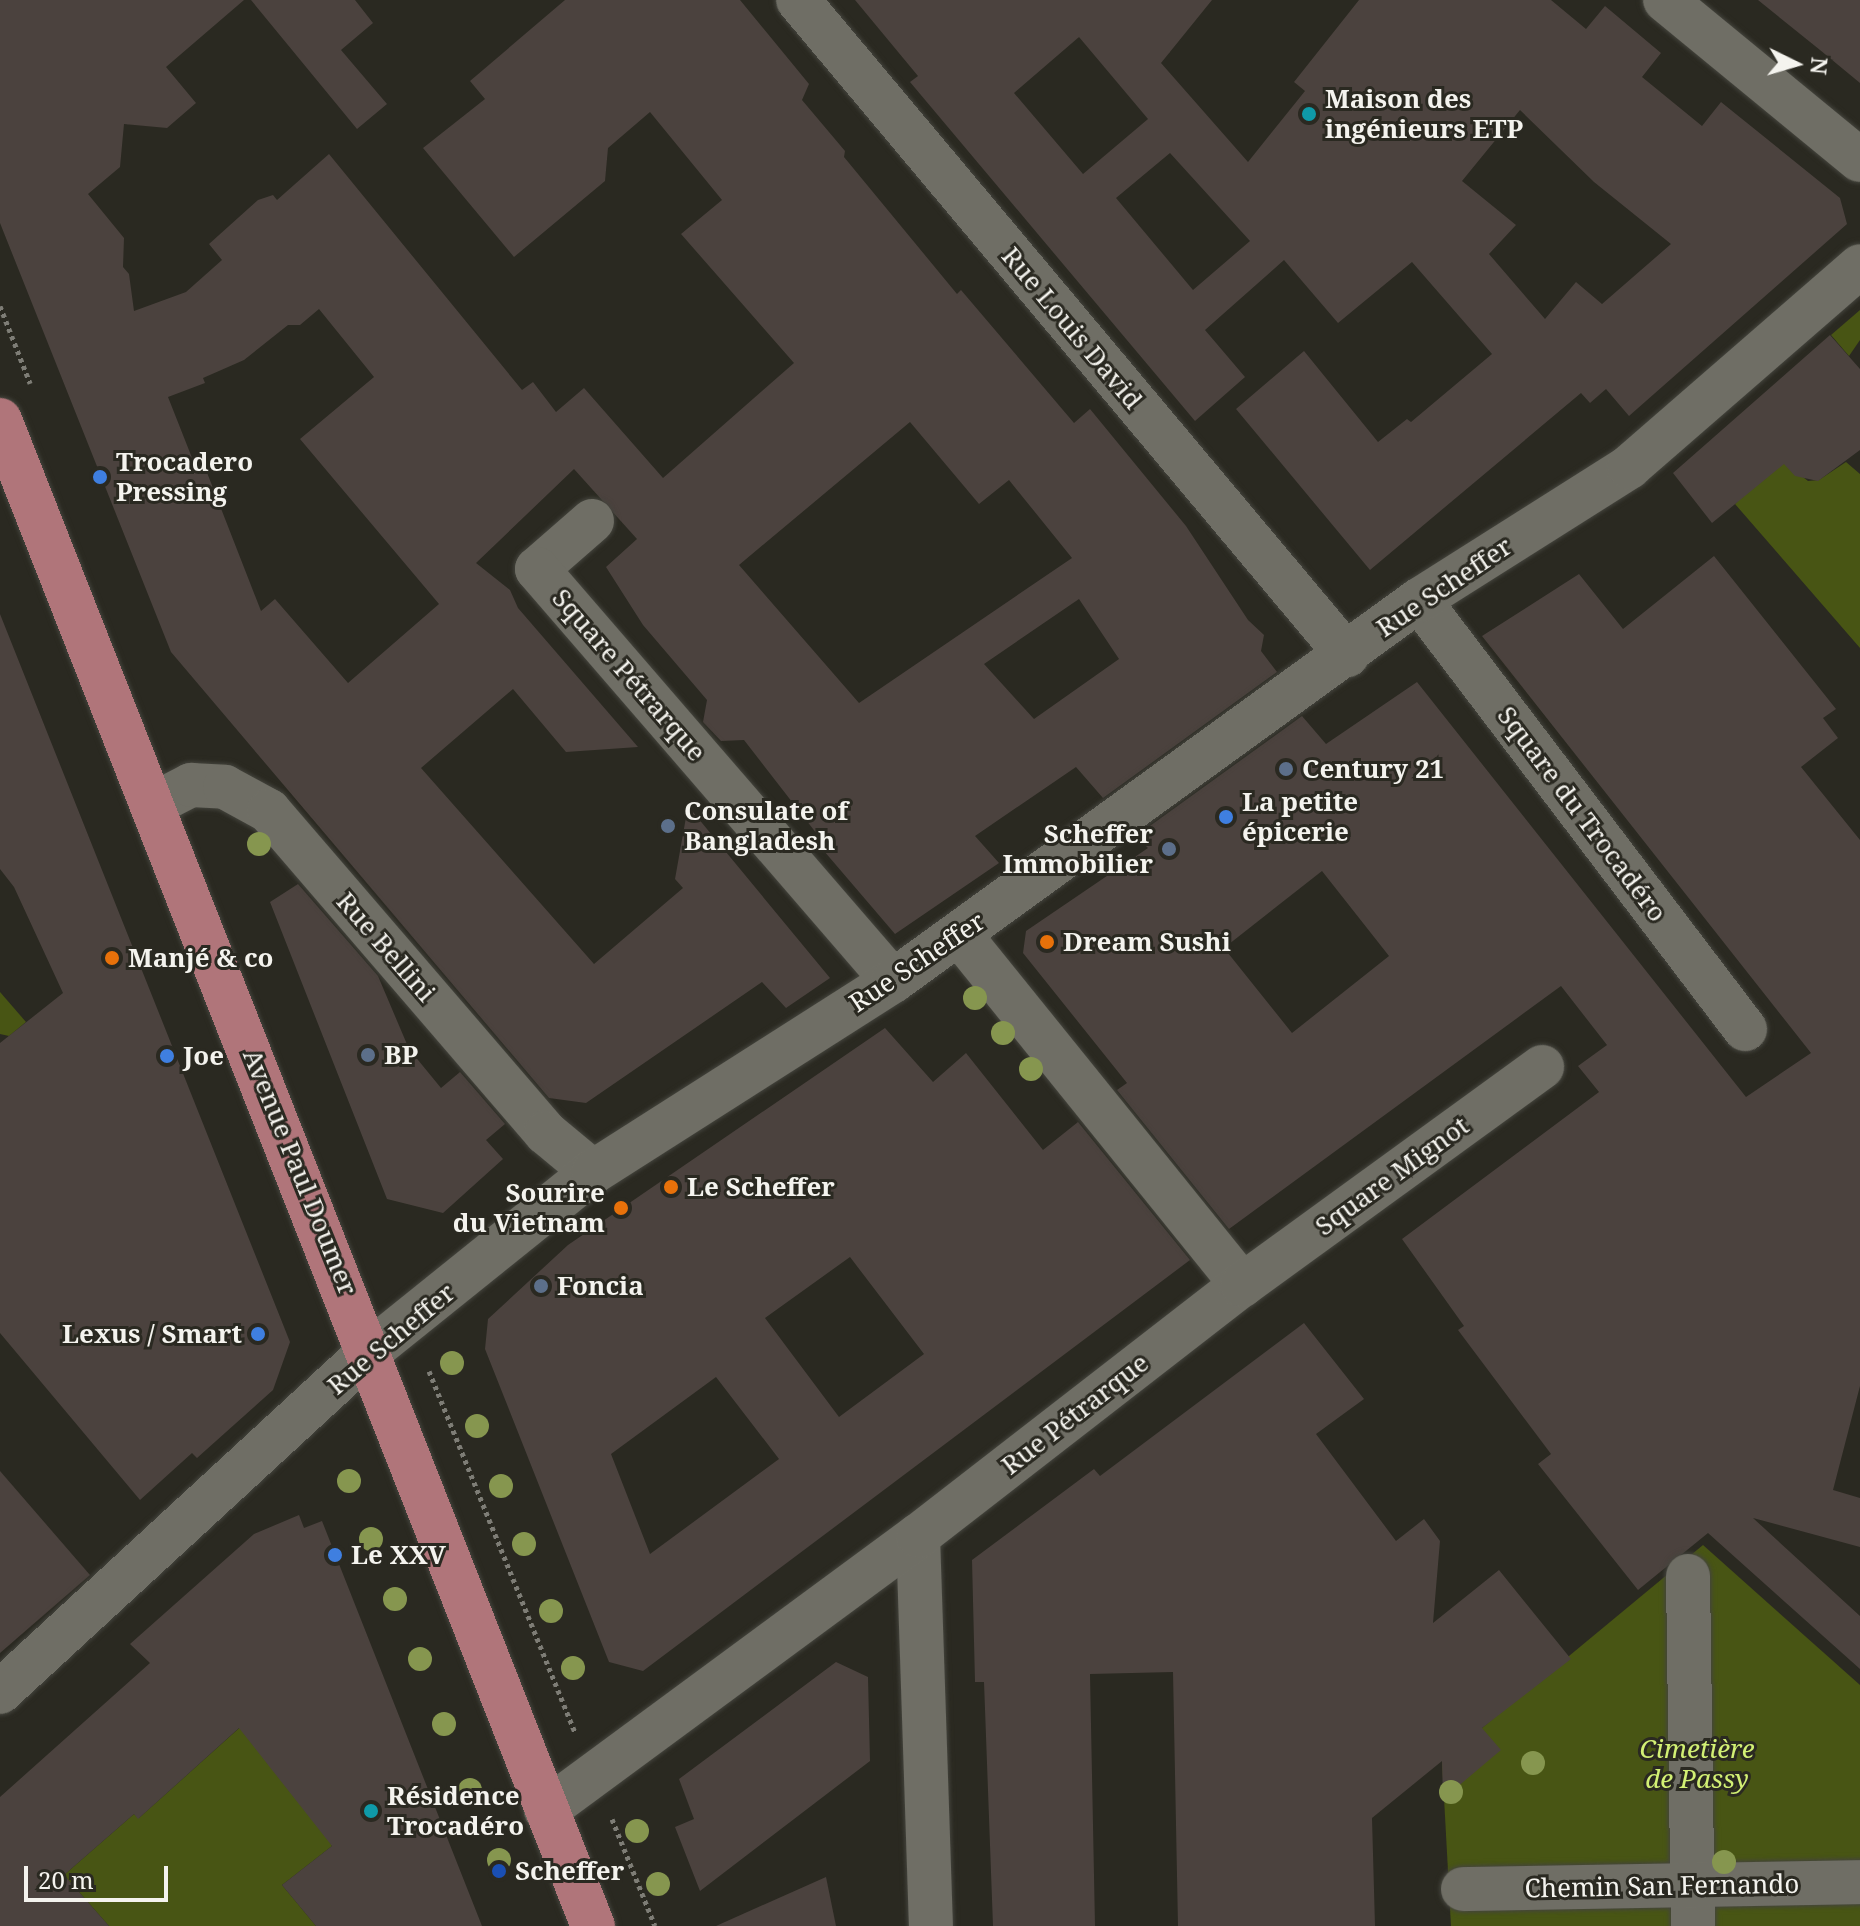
<!DOCTYPE html>
<meta charset="utf-8">
<style>
body{margin:0}
#map{position:relative;width:1860px;height:1926px;overflow:hidden;background:#2a2921;font-family:"Noto Serif",serif}
div>[style]{position:absolute}
[style*='--x']{left:calc(var(--x)*1px);top:calc(var(--y)*1px);width:calc(var(--w)*1px);rotate:calc(var(--a)*1deg)}
.green>*{inset:0;background:#485514}
.building>*{inset:0;background:#4b423e}
.path>*{height:5px;margin-top:-2.5px;transform-origin:0;background:repeating-linear-gradient(90deg,#7e7d76 0 4px,transparent 0 8px)}
.roads{filter:drop-shadow(0 0 2px #44443d) drop-shadow(0 0 2px #44443d)}
.minor>*{height:44px;margin:-22px;padding:0 22px;transform-origin:22px;border-radius:22px;background:#6f6e65}
.major>*{height:44px;margin:-22px;padding:0 22px;transform-origin:22px;border-radius:22px;background:#b0757a}
.trees>*{width:24px;height:24px;margin:-12px;border-radius:50%;background:#86964f}
.dots>*{width:22px;height:22px;translate:-50% -50%;box-sizing:border-box;border:4px solid #2a2921;border-radius:50%}
span{translate:-50% -50%;white-space:nowrap;text-align:center;line-height:1.15;-webkit-text-stroke:6px #2a2921;paint-order:stroke}
.poi-label{font-size:26px;color:#f4f3ee;font-weight:700}
.left{translate:0 -50%;text-align:left}
.right{translate:-100% -50%;text-align:right}
.street-label{font-size:26px;color:#f4f3ee}
.park-label{font-size:26px;color:#d2f074;font-style:italic}
.north{position:absolute;left:1756px;top:24px;width:80px;height:80px;-webkit-text-stroke:6px #2a2921;paint-order:stroke;rotate:95deg;font-size:22px;font-weight:700;line-height:32px;text-align:center;color:#f4f3ee}
.north::after{content:'';display:block;margin:auto;width:28px;height:36px;background:#f4f3ee;clip-path:polygon(50% 0,100% 100%,50% 72%,0 100%)}
.scale{position:absolute;left:24px;top:1866px;width:144px;height:36px;box-sizing:border-box;border:4px solid #f4f3ee;border-top:0;padding-left:10px;font-size:24px;line-height:28px;white-space:nowrap;color:#f4f3ee;-webkit-text-stroke:6px #2a2921;paint-order:stroke}
</style>
<div id="map">
<div class="green">
<i style="clip-path:polygon(1860px 310px,1860px 340px,1849px 356px,1831px 335px)"></i>
<i style="clip-path:polygon(1781px 460px,1808px 481px,1819px 480px,1846px 462px,1860px 474px,1860px 648px,1735px 504px)"></i>
<i style="clip-path:polygon(0 992px,26px 1022px,9px 1036px,0 1034px)"></i>
<i style="clip-path:polygon(1703px 1545px,1860px 1685px,1860px 1926px,1451px 1926px,1442px 1761px)"></i>
<i style="clip-path:polygon(256px 1713px,332px 1846px,282px 1885px,316px 1926px,109px 1926px,64px 1875px,134px 1814px,139px 1818px)"></i>
</div>
<div class="building">
<i style="clip-path:polygon(evenodd,0 0,244px 0,166px 67px,196px 103px,167px 128px,124px 124px,120px 167px,88px 194px,124px 238px,123px 267px,129px 274px,134px 311px,186px 292px,222px 260px,209px 244px,258px 200px,273px 195px,277px 200px,329px 154px,522px 390px,533px 382px,556px 412px,584px 388px,663px 478px,794px 363px,681px 234px,722px 200px,650px 112px,608px 148px,605px 181px,514px 257px,423px 148px,485px 99px,470px 81px,565px 0,740px 0,809px 84px,802px 100px,845px 151px,844px 157px,957px 294px,961px 290px,1074px 423px,1090px 409px,1186px 526px,1248px 620px,1264px 635px,1261px 651px,1277px 672px,1103px 798px,1076px 767px,975px 836px,999px 863px,895px 934px,824px 851px,827px 847px,744px 740px,721px 741px,703px 722px,707px 700px,643px 625px,606px 567px,637px 539px,574px 469px,476px 563px,510px 590px,518px 608px,638px 747px,566px 752px,513px 689px,421px 768px,594px 964px,683px 888px,675px 879px,688px 806px,830px 978px,786px 1008px,762px 982px,586px 1103px,549px 1098px,171px 652px,0 223px,0 0,319px 309px,374px 377px,300px 439px,439px 604px,348px 683px,275px 599px,261px 611px,206px 470px,198px 473px,168px 397px,205px 383px,203px 378px,244px 360px,288px 325px,300px 325px,319px 309px,0 0,910px 422px,979px 504px,1009px 480px,1072px 558px,859px 703px,739px 565px,910px 422px,0 0,1079px 599px,1119px 659px,1034px 719px,984px 664px,1079px 599px)"></i>
<i style="clip-path:polygon(251px 0,355px 0,373px 23px,341px 50px,387px 104px,357px 129px)"></i>
<i style="clip-path:polygon(evenodd,855px 0,1212px 0,1161px 63px,1248px 162px,1305px 91px,1294px 82px,1359px 0,1551px 0,1586px 29px,1605px 6px,1661px 53px,1642px 77px,1702px 126px,1721px 102px,1840px 198px,1847px 224px,1629px 416px,1606px 389px,1590px 403px,1581px 393px,1370px 570px,1236px 409px,1304px 351px,1378px 442px,1407px 419px,1411px 422px,1492px 354px,1412px 262px,1338px 323px,1284px 260px,1205px 330px,1245px 377px,1195px 421px,910px 82px,918px 76px,855px 0,1079px 37px,1148px 119px,1083px 174px,1014px 93px,1079px 37px,855px 0,1520px 110px,1594px 182px,1671px 244px,1602px 304px,1576px 282px,1545px 319px,1489px 254px,1516px 225px,1462px 181px,1520px 110px,855px 0,1170px 153px,1250px 241px,1193px 290px,1116px 198px,1170px 153px)"></i>
<i style="clip-path:polygon(1758px 0,1860px 0,1860px 83px,1820px 50px)"></i>
<i style="clip-path:polygon(1830px 335px,1860px 369px,1860px 450px,1818px 481px,1795px 476px,1784px 464px,1712px 523px,1673px 473px)"></i>
<i style="clip-path:polygon(evenodd,1714px 556px,1836px 709px,1823px 718px,1838px 738px,1801px 767px,1860px 840px,1860px 1386px,1833px 1490px,1860px 1498px,1860px 1547px,1753px 1518px,1860px 1616px,1860px 1669px,1708px 1533px,1638px 1590px,1538px 1464px,1551px 1454px,1458px 1330px,1464px 1326px,1402px 1239px,1599px 1092px,1578px 1066px,1607px 1045px,1561px 986px,1229px 1229px,1117px 1090px,1127px 1083px,1023px 953px,1026px 931px,1148px 848px,1136px 836px,1302px 716px,1326px 744px,1417px 682px,1746px 1097px,1811px 1053px,1482px 636px,1579px 574px,1623px 629px,1714px 556px,1322px 871px,1389px 956px,1292px 1033px,1224px 948px,1322px 871px)"></i>
<i style="clip-path:polygon(0 614px,290px 1342px,273px 1390px,197px 1458px,192px 1453px,140px 1500px,0 1333px,0 1043px,63px 993px,14px 887px,0 869px)"></i>
<i style="clip-path:polygon(298px 884px,378px 976px,409px 1049px,441px 1088px,460px 1072px,505px 1124px,486px 1140px,503px 1159px,443px 1213px,387px 1199px,270px 902px)"></i>
<i style="clip-path:polygon(evenodd,885px 1028px,933px 1082px,966px 1053px,1043px 1150px,1078px 1122px,1190px 1260px,643px 1671px,609px 1662px,485px 1349px,488px 1319px,568px 1245px,885px 1028px,850px 1257px,924px 1354px,839px 1417px,765px 1318px,850px 1257px,885px 1028px,716px 1377px,779px 1459px,650px 1554px,611px 1454px,716px 1377px)"></i>
<i style="clip-path:polygon(1304px 1323px,1364px 1399px,1316px 1434px,1396px 1541px,1424px 1519px,1440px 1541px,1433px 1623px,1499px 1570px,1571px 1659px,1482px 1728px,1501px 1750px,1443px 1799px,1442px 1761px,1372px 1818px,1375px 1926px,1178px 1926px,1173px 1672px,1090px 1674px,1095px 1926px,993px 1926px,984px 1682px,975px 1682px,972px 1560px,1094px 1469px,1100px 1476px)"></i>
<i style="clip-path:polygon(0 1471px,90px 1575px,0 1653px)"></i>
<i style="clip-path:polygon(299px 1515px,304px 1528px,322px 1521px,482px 1926px,316px 1926px,282px 1885px,332px 1846px,239px 1728px,138px 1819px,134px 1814px,64px 1875px,109px 1926px,0 1926px,0 1797px,150px 1663px,130px 1644px,254px 1534px)"></i>
<i style="clip-path:polygon(836px 1662px,868px 1677px,870px 1761px,700px 1891px,675px 1827px,694px 1819px,679px 1779px)"></i>
<i style="clip-path:polygon(826px 1877px,836px 1926px,716px 1926px)"></i>
</div>
<div class="path">
<i style="--x:0;--y:306;--w:83;--a:68.7"></i>
<i style="--x:429;--y:1371;--w:390;--a:68"></i>
<i style="--x:612;--y:1819;--w:115;--a:68.1"></i>
</div>
<div class="roads">
<div class="minor">
<i style="--x:798;--y:0;--w:855;--a:50.03"></i>
<i style="--x:1665;--y:0;--w:252;--a:39.4"></i>
<i style="--x:592;--y:521;--w:73;--a:138.9"></i>
<i style="--x:537;--y:569;--w:544;--a:49.17"></i>
<i style="--x:1419;--y:600;--w:539;--a:52.77"></i>
<i style="--x:154;--y:804;--w:42;--a:-27.2"></i>
<i style="--x:191;--y:785;--w:34;--a:3"></i>
<i style="--x:225;--y:787;--w:50;--a:28.6"></i>
<i style="--x:269;--y:811;--w:425;--a:49.3"></i>
<i style="--x:546;--y:1133;--w:61;--a:39.7"></i>
<i style="--x:959;--y:934;--w:451;--a:51.1"></i>
<i style="--x:918;--y:1536;--w:390;--a:88.1"></i>
<i style="--x:1688;--y:1576;--w:350;--a:89.2"></i>
<i style="--x:0;--y:1692;--w:503;--a:-42.66"></i>
<i style="--x:370;--y:1351;--w:286;--a:-38.8"></i>
<i style="--x:593;--y:1172;--w:356;--a:-32.5"></i>
<i style="--x:893;--y:981;--w:649;--a:-35.92"></i>
<i style="--x:1419;--y:600;--w:249;--a:-32.3"></i>
<i style="--x:1629;--y:467;--w:306;--a:-41"></i>
<i style="--x:546;--y:1810;--w:462;--a:-36.4"></i>
<i style="--x:918;--y:1536;--w:410;--a:-37.8"></i>
<i style="--x:1242;--y:1285;--w:371;--a:-36"></i>
<i style="--x:1463;--y:1889;--w:397;--a:-1"></i>
</div>
<div class="major">
<i style="--x:0;--y:420;--w:1619;--a:68.51"></i>
</div>
</div>
<div class="trees">
<i style="left:259px;top:844px"></i>
<i style="left:975px;top:998px"></i>
<i style="left:1003px;top:1033px"></i>
<i style="left:1031px;top:1069px"></i>
<i style="left:452px;top:1363px"></i>
<i style="left:477px;top:1426px"></i>
<i style="left:349px;top:1481px"></i>
<i style="left:501px;top:1486px"></i>
<i style="left:371px;top:1539px"></i>
<i style="left:524px;top:1544px"></i>
<i style="left:395px;top:1599px"></i>
<i style="left:551px;top:1611px"></i>
<i style="left:420px;top:1659px"></i>
<i style="left:573px;top:1668px"></i>
<i style="left:444px;top:1724px"></i>
<i style="left:1533px;top:1763px"></i>
<i style="left:470px;top:1790px"></i>
<i style="left:1451px;top:1792px"></i>
<i style="left:637px;top:1831px"></i>
<i style="left:499px;top:1860px"></i>
<i style="left:1724px;top:1862px"></i>
<i style="left:658px;top:1884px"></i>
</div>
<div class="dots">
<i style="left:1309px;top:114px;background:#0f9aa8"></i>
<i style="left:100px;top:477px;background:#3f7fe0"></i>
<i style="left:1286px;top:769px;background:#5c6f8a"></i>
<i style="left:1226px;top:817px;background:#3f7fe0"></i>
<i style="left:668px;top:826px;background:#5c6f8a"></i>
<i style="left:1169px;top:849px;background:#5c6f8a"></i>
<i style="left:1047px;top:942px;background:#e8710a"></i>
<i style="left:112px;top:958px;background:#e8710a"></i>
<i style="left:368px;top:1055px;background:#5c6f8a"></i>
<i style="left:167px;top:1056px;background:#3f7fe0"></i>
<i style="left:671px;top:1187px;background:#e8710a"></i>
<i style="left:621px;top:1208px;background:#e8710a"></i>
<i style="left:541px;top:1286px;background:#5c6f8a"></i>
<i style="left:258px;top:1334px;background:#3f7fe0"></i>
<i style="left:335px;top:1555px;background:#3f7fe0"></i>
<i style="left:371px;top:1811px;background:#0f9aa8"></i>
<i style="left:499px;top:1871px;background:#1a4fb4"></i>
</div>
<div class="poi-label">
<span class="left" style="left:1325px;top:114px">Maison des<br>ingénieurs ETP</span>
<span class="left" style="left:116px;top:477px">Trocadero<br>Pressing</span>
<span class="left" style="left:1302px;top:769px">Century 21</span>
<span class="left" style="left:1242px;top:817px">La petite<br>épicerie</span>
<span class="left" style="left:684px;top:826px">Consulate of<br>Bangladesh</span>
<span class="right" style="left:1153px;top:849px">Scheffer<br>Immobilier</span>
<span class="left" style="left:1063px;top:942px">Dream Sushi</span>
<span class="left" style="left:128px;top:958px">Manjé &amp; co</span>
<span class="left" style="left:384px;top:1055px">BP</span>
<span class="left" style="left:183px;top:1056px">Joe</span>
<span class="left" style="left:687px;top:1187px">Le Scheffer</span>
<span class="right" style="left:605px;top:1208px">Sourire<br>du Vietnam</span>
<span class="left" style="left:557px;top:1286px">Foncia</span>
<span class="right" style="left:242px;top:1334px">Lexus / Smart</span>
<span class="left" style="left:351px;top:1555px">Le XXV</span>
<span class="left" style="left:387px;top:1811px">Résidence<br>Trocadéro</span>
<span class="left" style="left:515px;top:1871px">Scheffer</span>
</div>
<div class="street-label">
<span style="left:1072px;top:328px;rotate:50deg">Rue Louis David</span>
<span style="left:1444px;top:587px;rotate:-34deg">Rue Scheffer</span>
<span style="left:629px;top:675px;rotate:49deg">Square Pétrarque</span>
<span style="left:1582px;top:814px;rotate:53deg">Square du Trocadéro</span>
<span style="left:386px;top:947px;rotate:49deg">Rue Bellini</span>
<span style="left:917px;top:962px;rotate:-34deg">Rue Scheffer</span>
<span style="left:300px;top:1172px;rotate:68deg">Avenue Paul Doumer</span>
<span style="left:1392px;top:1176px;rotate:-36deg">Square Mignot</span>
<span style="left:391px;top:1339px;rotate:-40deg">Rue Scheffer</span>
<span style="left:1075px;top:1414px;rotate:-38deg">Rue Pétrarque</span>
<span style="left:1662px;top:1886px;rotate:-1deg">Chemin San Fernando</span>
</div>
<div class="park-label">
<span style="left:1697px;top:1764px">Cimetière<br>de Passy</span>
</div>
<div class="north">N</div>
<div class="scale">20 m</div>
</div>
